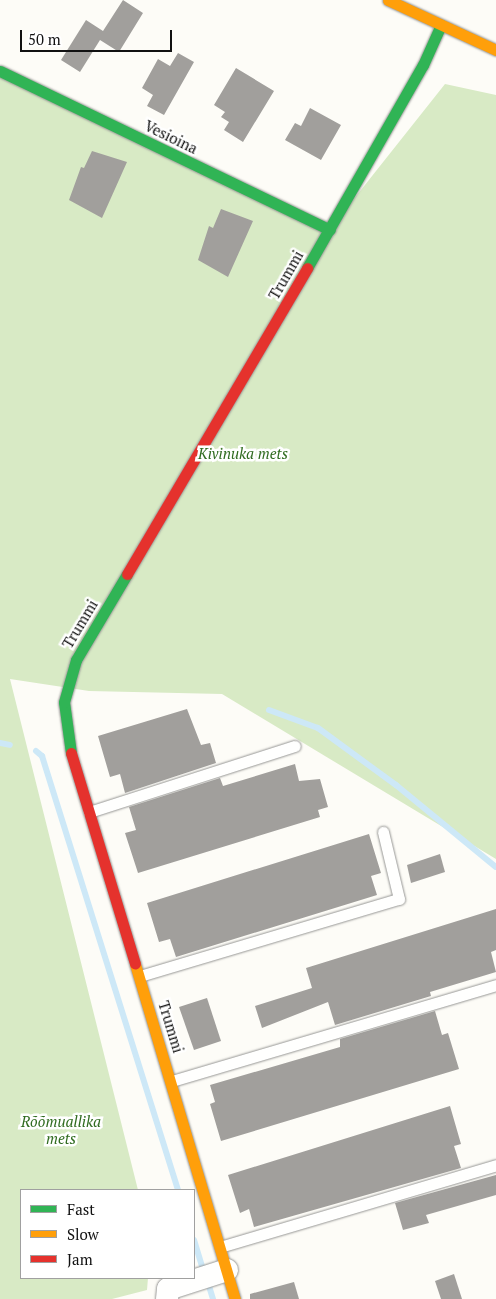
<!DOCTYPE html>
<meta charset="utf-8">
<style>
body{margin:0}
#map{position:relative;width:496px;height:1299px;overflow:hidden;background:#fdfcf7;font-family:"PT Serif",serif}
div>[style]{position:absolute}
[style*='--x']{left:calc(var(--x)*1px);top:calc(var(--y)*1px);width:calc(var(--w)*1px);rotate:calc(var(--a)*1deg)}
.forest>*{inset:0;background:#d8eac5}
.stream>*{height:6px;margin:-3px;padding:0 3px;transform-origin:3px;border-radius:3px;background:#cde8f7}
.building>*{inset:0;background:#a19f9c}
.roads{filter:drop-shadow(0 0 1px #979795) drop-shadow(0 0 1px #979795)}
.lane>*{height:11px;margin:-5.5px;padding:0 5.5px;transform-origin:5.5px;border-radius:5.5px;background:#fffffe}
.street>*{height:22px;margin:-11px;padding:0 11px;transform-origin:11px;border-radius:11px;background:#fffffe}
.fast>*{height:11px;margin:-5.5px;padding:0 5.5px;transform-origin:5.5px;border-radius:5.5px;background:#30b455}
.slow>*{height:11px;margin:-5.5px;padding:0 5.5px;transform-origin:5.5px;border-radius:5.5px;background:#ff9f0a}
.jam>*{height:11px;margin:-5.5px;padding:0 5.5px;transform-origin:5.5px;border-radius:5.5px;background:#e5322d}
span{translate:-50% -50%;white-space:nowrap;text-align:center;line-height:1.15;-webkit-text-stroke:5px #fff;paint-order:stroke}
.street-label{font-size:15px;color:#111}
.park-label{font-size:15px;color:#2f6b1f;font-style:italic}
.legend{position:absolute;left:20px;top:1189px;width:175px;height:90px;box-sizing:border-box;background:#fff;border:1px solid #a0a0a0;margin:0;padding:6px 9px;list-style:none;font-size:15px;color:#111}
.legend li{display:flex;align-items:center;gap:10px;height:25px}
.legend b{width:25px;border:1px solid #a0a0a0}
.scale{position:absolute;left:20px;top:30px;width:152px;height:22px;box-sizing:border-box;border:2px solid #111;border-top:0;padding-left:6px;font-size:15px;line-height:18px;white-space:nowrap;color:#111;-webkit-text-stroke:4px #fff;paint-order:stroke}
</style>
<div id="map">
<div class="forest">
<i style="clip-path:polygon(0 71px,330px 229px,445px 84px,496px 95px,496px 859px,222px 694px,89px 691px,10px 679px,138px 1190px,21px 1190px,21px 1278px,148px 1278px,147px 1290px,112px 1299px,0 1299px)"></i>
</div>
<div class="stream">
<i style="--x:269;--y:710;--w:52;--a:20.2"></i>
<i style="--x:318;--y:728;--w:97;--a:36.2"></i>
<i style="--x:396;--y:785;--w:129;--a:39.4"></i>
<i style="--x:0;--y:743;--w:10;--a:11"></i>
<i style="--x:36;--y:751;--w:8;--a:40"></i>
<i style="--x:42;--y:756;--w:455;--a:72.6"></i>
<i style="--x:194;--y:1240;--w:27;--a:73"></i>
<i style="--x:209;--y:1286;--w:14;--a:73"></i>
</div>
<div class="building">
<i style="clip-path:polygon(123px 0,143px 13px,119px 52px,100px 40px,80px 72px,61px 60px,86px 20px,103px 31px)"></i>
<i style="clip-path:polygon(178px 53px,194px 62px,164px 115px,147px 106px,153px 95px,142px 88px,158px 59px,170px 66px)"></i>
<i style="clip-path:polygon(236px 68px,274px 91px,243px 142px,224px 130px,229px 122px,221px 117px,225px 112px,214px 105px)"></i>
<i style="clip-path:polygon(310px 108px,341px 125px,321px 160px,285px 140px,295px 123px,301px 126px)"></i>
<i style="clip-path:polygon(92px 151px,127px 162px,102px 218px,69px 200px,81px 167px,84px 168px)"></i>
<i style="clip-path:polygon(221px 209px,253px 221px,228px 277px,198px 260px,209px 226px,213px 228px)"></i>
<i style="clip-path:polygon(187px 709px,201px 745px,210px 743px,216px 763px,125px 793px,120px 774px,110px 777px,98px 736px)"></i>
<i style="clip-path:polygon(295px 764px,299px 781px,320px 779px,328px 807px,318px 810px,320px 817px,138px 873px,125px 833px,136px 830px,129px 807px,220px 778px,223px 786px)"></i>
<i style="clip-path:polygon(369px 834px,381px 873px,371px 876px,377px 895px,176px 957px,170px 939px,159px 942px,147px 903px)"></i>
<i style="clip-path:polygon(440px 854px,445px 872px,411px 883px,407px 865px)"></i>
<i style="clip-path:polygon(496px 909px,496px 950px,491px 952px,496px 972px,430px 992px,431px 996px,335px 1025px,328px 1002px,262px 1028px,255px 1006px,312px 988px,306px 968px)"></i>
<i style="clip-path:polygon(207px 998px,221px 1041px,194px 1050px,179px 1007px)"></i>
<i style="clip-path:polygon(435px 1011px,442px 1035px,448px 1033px,459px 1069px,221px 1141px,210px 1104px,215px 1102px,210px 1085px,340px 1047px,340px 1039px)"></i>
<i style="clip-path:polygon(450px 1106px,461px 1144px,454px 1146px,461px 1168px,254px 1227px,249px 1209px,240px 1213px,228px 1175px)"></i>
<i style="clip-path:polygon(496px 1175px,496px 1195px,426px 1215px,429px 1223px,403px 1230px,395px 1203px)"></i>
<i style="clip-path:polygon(454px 1274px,462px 1299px,441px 1299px,435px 1281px)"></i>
<i style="clip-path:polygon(294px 1282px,299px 1299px,250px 1299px,250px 1294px)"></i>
</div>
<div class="roads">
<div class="lane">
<i style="--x:89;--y:812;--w:216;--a:-17.8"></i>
<i style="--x:140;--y:976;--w:270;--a:-16.6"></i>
<i style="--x:399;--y:899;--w:69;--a:-103.4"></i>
<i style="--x:172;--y:1081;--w:338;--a:-16.5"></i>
<i style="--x:220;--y:1247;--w:288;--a:-16.5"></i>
</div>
<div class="street">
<i style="--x:167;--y:1299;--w:10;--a:-84"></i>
<i style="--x:168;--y:1289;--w:62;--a:-17.9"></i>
</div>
<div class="fast">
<i style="--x:0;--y:71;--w:366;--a:25.7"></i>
<i style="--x:307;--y:268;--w:234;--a:-60.3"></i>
<i style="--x:423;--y:65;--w:44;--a:-65.8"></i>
<i style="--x:71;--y:753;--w:51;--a:-97.8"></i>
<i style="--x:64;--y:702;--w:44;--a:-74.1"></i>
<i style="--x:76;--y:660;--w:100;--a:-59.3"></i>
</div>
<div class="slow">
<i style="--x:388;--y:0;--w:119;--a:24.8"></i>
<i style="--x:135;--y:964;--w:350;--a:73.4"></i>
</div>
<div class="jam">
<i style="--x:127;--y:574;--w:355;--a:-59.5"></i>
<i style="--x:71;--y:753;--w:220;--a:73.1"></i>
</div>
</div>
<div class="street-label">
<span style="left:171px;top:137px;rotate:26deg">Vesioina</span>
<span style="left:286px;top:275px;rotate:-60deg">Trummi</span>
<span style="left:80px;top:624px;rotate:-59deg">Trummi</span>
<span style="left:171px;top:1027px;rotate:73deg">Trummi</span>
</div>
<div class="park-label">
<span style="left:243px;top:454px">Kivinuka mets</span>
<span style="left:61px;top:1130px">Rõõmuallika<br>mets</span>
</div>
<ul class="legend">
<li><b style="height:6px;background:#30b455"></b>Fast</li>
<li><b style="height:6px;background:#ff9f0a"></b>Slow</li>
<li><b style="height:6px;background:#e5322d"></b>Jam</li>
</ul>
<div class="scale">50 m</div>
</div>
